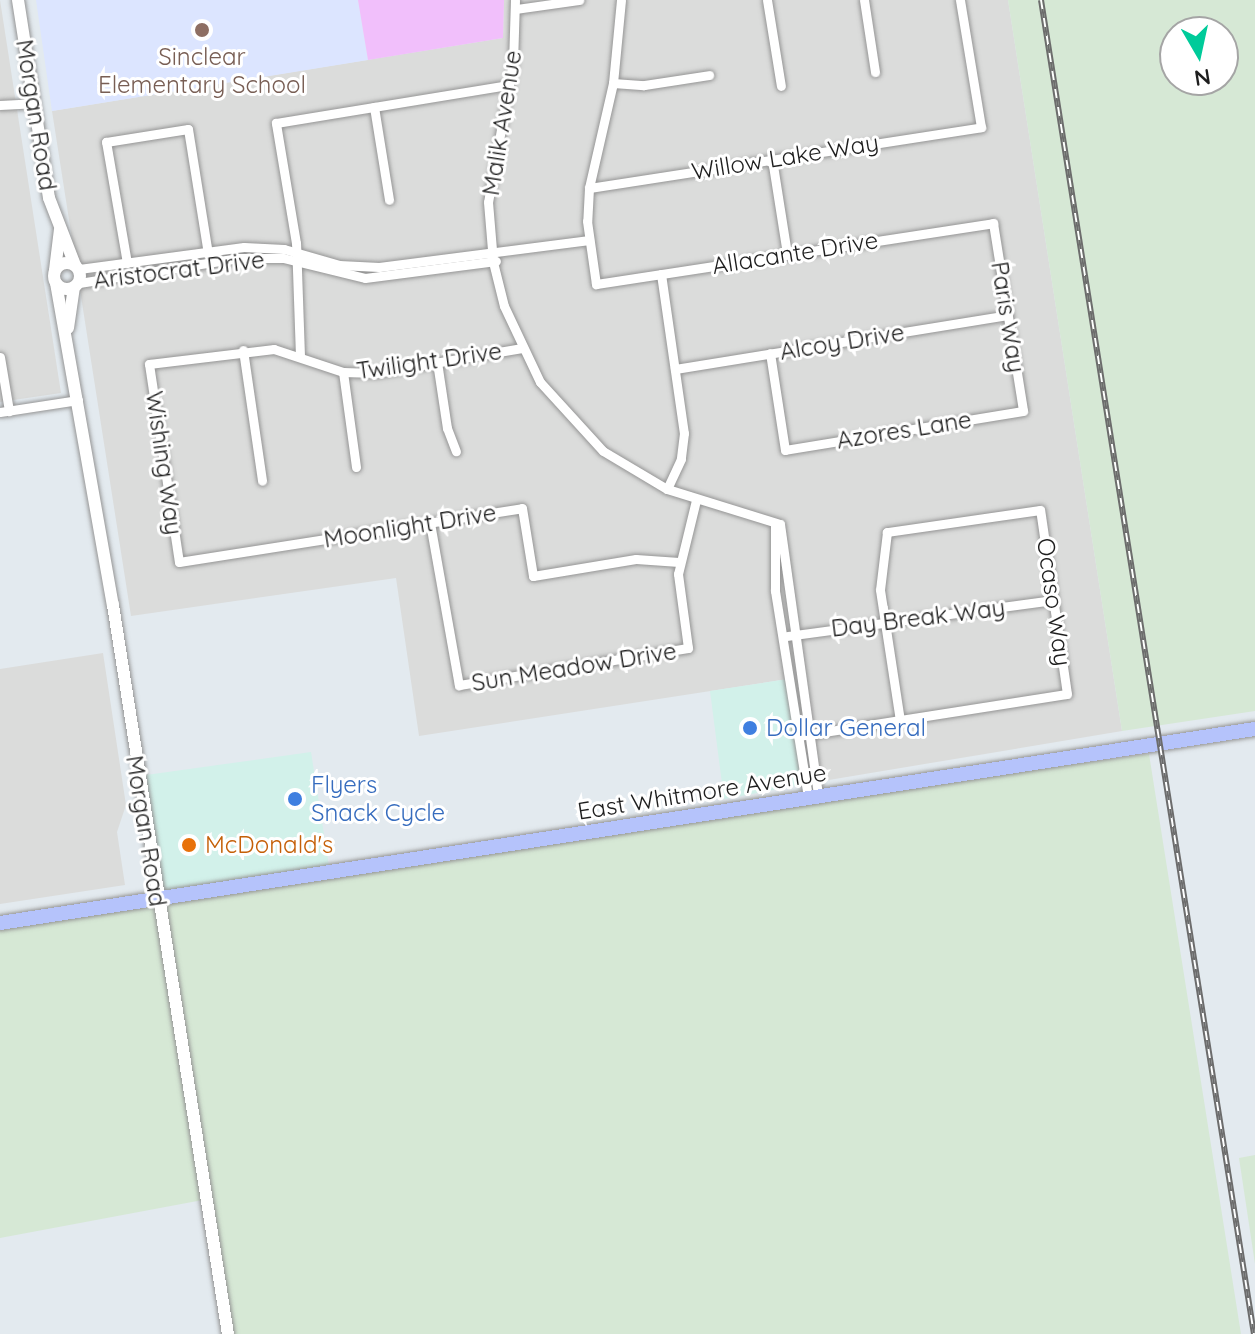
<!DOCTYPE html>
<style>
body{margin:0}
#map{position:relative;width:1255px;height:1334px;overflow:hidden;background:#e3eaef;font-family:Quicksand,sans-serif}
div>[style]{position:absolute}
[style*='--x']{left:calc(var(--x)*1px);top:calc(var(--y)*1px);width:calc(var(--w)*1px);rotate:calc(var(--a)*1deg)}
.residential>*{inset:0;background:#dbdcdb}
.commercial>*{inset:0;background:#d2f1ea}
.industrial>*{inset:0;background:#d6e8d5}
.education>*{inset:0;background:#dce5ff}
.park>*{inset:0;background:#f1bffb}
.roads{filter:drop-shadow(0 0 2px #959595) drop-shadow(0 0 2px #959595)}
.minor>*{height:9px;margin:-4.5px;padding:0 4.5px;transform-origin:4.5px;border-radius:4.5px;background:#fff}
.tertiary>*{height:12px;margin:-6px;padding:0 6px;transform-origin:6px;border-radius:6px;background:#fff}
.tertiary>.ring{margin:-6px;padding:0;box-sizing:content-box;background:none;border:12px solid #fff;border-radius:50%}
.secondary>*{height:14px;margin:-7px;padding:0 7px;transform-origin:7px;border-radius:7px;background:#b5c3fb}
.rail>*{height:6px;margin-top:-3px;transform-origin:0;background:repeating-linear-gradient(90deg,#fff 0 9px,#6c6c6c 0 18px);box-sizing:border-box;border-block:2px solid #6c6c6c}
.dots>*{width:22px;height:22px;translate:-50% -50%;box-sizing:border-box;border:4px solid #fff;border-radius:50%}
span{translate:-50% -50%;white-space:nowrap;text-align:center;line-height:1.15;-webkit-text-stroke:6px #fff;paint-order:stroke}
.education-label{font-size:24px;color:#785e54}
.street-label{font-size:24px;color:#1e1e1e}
.shop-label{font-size:24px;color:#366cbe}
.left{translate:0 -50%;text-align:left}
.food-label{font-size:24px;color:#c56008}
.north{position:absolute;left:1159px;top:16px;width:80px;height:80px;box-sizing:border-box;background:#fff;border:2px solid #a5a5a5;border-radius:50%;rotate:171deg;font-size:22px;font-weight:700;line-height:32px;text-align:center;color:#1e1e1e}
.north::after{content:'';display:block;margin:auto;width:28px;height:36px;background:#00cb9a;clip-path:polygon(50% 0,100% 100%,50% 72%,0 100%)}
</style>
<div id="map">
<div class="residential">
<i style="clip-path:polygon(0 0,61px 393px,0 402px)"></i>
<i style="clip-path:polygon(504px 0,1008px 0,1122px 731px,811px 783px,794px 678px,419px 736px,396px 578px,131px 616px,52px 111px,503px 38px)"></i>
<i style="clip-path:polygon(103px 653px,126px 805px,117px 832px,125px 885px,0 904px,0 669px)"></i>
</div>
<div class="commercial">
<i style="clip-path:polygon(794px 678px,811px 783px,724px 799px,710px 691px)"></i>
<i style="clip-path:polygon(311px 752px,329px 866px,161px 892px,139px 776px)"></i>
</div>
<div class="industrial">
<i style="clip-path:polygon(evenodd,1008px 0,1255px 0,1255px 711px,1122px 731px,1008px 0,1175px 32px,1223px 32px,1223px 80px,1175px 80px,1175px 32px)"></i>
<i style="clip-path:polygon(1149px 754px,1241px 1334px,231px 1334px,208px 1199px,0 1238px,0 922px,661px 820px)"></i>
<i style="clip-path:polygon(1255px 1155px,1255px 1264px,1239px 1158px)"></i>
</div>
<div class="education">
<i style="clip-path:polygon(36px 0,358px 0,368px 60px,52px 111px)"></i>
</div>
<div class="park">
<i style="clip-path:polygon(358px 0,504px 0,503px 38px,368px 60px)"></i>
</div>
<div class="roads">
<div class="minor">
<i style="--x:515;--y:0;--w:62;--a:91.8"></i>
<i style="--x:513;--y:62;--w:142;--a:100.1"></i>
<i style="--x:488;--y:202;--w:60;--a:85.2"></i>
<i style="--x:493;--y:262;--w:45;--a:76"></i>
<i style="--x:504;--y:306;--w:84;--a:64.7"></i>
<i style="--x:540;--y:382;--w:93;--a:47.6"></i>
<i style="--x:603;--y:451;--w:74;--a:30.7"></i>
<i style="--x:667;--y:489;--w:118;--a:17.2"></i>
<i style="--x:780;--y:524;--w:275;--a:82"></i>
<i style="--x:621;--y:0;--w:83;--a:95.5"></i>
<i style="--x:613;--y:83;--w:108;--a:102.9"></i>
<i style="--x:589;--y:188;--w:33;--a:93"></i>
<i style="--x:587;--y:221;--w:64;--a:81.9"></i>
<i style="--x:596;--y:284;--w:402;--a:-8.7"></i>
<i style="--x:993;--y:223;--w:190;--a:80.9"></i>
<i style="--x:1023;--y:411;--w:241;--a:170.7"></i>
<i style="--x:785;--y:450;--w:98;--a:-98.8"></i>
<i style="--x:767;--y:0;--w:87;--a:80.8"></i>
<i style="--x:864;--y:0;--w:73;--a:81.3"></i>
<i style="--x:516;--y:9;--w:64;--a:-8.1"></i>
<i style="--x:613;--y:83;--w:31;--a:4"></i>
<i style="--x:644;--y:85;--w:66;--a:-8.7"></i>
<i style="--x:0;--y:105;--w:33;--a:-3"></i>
<i style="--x:374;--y:107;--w:94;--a:80.8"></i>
<i style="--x:772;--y:159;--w:96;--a:81"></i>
<i style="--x:589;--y:188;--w:397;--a:-8.8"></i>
<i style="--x:981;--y:127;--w:129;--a:-99.4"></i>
<i style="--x:127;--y:263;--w:123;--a:-99.8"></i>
<i style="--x:106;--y:142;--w:83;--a:-9"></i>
<i style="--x:188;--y:129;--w:127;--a:80.9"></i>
<i style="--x:79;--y:269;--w:166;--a:-7.6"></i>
<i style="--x:244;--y:247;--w:40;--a:2.9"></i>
<i style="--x:284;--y:249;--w:57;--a:16.2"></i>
<i style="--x:339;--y:265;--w:40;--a:2.9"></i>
<i style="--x:379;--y:267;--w:212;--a:-7.3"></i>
<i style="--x:661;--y:274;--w:161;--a:81.8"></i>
<i style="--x:684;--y:433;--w:26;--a:97"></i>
<i style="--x:681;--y:459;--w:33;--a:115"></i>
<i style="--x:79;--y:283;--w:162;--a:-8.9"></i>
<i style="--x:239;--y:258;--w:44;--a:0"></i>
<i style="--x:283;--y:258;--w:84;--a:13.7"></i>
<i style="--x:365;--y:278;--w:132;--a:-7.4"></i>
<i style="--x:522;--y:348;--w:149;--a:170.3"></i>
<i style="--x:375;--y:373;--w:32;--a:-178"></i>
<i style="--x:343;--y:372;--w:73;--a:-161.6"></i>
<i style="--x:274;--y:349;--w:126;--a:173.2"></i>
<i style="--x:149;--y:364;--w:200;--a:81.4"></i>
<i style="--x:179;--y:562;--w:347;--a:-8.9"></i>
<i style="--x:522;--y:508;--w:69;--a:80.8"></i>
<i style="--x:533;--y:576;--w:104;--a:-9.4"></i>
<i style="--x:636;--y:559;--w:43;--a:4"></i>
<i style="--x:243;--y:350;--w:132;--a:81.7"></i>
<i style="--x:300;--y:356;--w:113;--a:-92"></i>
<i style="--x:296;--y:243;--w:122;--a:-99.5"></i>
<i style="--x:276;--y:123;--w:236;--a:-9.3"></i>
<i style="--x:0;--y:357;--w:55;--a:80.5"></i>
<i style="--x:437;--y:362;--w:67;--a:81.4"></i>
<i style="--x:447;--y:428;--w:25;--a:69"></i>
<i style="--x:675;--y:369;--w:337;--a:-9.2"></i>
<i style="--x:343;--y:372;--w:96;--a:82.2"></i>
<i style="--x:0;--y:412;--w:79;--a:-8.7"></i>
<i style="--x:430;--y:523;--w:165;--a:79.9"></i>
<i style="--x:459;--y:685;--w:232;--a:-9.2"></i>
<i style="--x:688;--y:648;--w:75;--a:-97.7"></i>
<i style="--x:678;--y:574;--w:76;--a:-76.3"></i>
<i style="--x:775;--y:523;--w:68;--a:90"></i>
<i style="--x:775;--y:591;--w:210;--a:80.9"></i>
<i style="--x:787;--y:636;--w:268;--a:-7.7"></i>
<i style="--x:798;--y:736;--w:272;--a:-8.9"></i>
<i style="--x:1067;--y:694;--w:186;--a:-98.3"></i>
<i style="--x:1040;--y:510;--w:155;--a:171.8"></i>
<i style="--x:887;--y:532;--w:58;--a:96.9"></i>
<i style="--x:880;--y:590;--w:132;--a:81.3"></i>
</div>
<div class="tertiary">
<i style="--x:18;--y:0;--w:200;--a:81.1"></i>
<i style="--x:49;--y:198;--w:72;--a:68.8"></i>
<i class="ring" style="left:54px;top:263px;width:14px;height:14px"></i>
<i style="--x:55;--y:270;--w:41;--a:-83"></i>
<i style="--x:56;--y:283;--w:327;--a:80"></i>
<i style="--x:113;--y:605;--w:738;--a:81.04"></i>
<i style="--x:68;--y:328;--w:41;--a:-81.7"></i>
</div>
<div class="secondary">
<i style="--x:0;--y:923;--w:1270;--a:-8.79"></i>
</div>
</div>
<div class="rail">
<i style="--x:1041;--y:0;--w:1351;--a:80.93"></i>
</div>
<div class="dots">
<i style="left:202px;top:30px;background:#8d6e63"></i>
<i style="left:750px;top:728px;background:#3f7fe0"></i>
<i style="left:295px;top:799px;background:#3f7fe0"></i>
<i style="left:189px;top:845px;background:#e8710a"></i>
</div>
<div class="education-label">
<span style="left:202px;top:71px">Sinclear<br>Elementary School</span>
</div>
<div class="street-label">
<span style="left:36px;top:115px;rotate:81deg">Morgan Road</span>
<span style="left:502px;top:123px;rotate:-81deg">Malik Avenue</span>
<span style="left:785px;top:157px;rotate:-9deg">Willow Lake Way</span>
<span style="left:795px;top:253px;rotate:-9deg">Allacante Drive</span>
<span style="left:179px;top:270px;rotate:-7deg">Aristocrat Drive</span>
<span style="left:1008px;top:317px;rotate:81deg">Paris Way</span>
<span style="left:842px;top:342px;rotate:-9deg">Alcoy Drive</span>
<span style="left:429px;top:361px;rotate:-8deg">Twilight Drive</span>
<span style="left:904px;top:430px;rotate:-9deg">Azores Lane</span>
<span style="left:164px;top:463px;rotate:82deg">Wishing Way</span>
<span style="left:410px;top:526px;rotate:-9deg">Moonlight Drive</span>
<span style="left:1054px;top:602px;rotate:82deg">Ocaso Way</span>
<span style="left:918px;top:618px;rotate:-7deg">Day Break Way</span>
<span style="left:574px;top:667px;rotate:-9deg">Sun Meadow Drive</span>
<span style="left:702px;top:792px;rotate:-9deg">East Whitmore Avenue</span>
<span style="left:146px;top:831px;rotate:81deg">Morgan Road</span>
</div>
<div class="shop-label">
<span class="left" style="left:766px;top:728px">Dollar General</span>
<span class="left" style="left:311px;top:799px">Flyers<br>Snack Cycle</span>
</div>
<div class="food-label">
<span class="left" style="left:205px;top:845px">McDonald's</span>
</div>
<div class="north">N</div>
</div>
